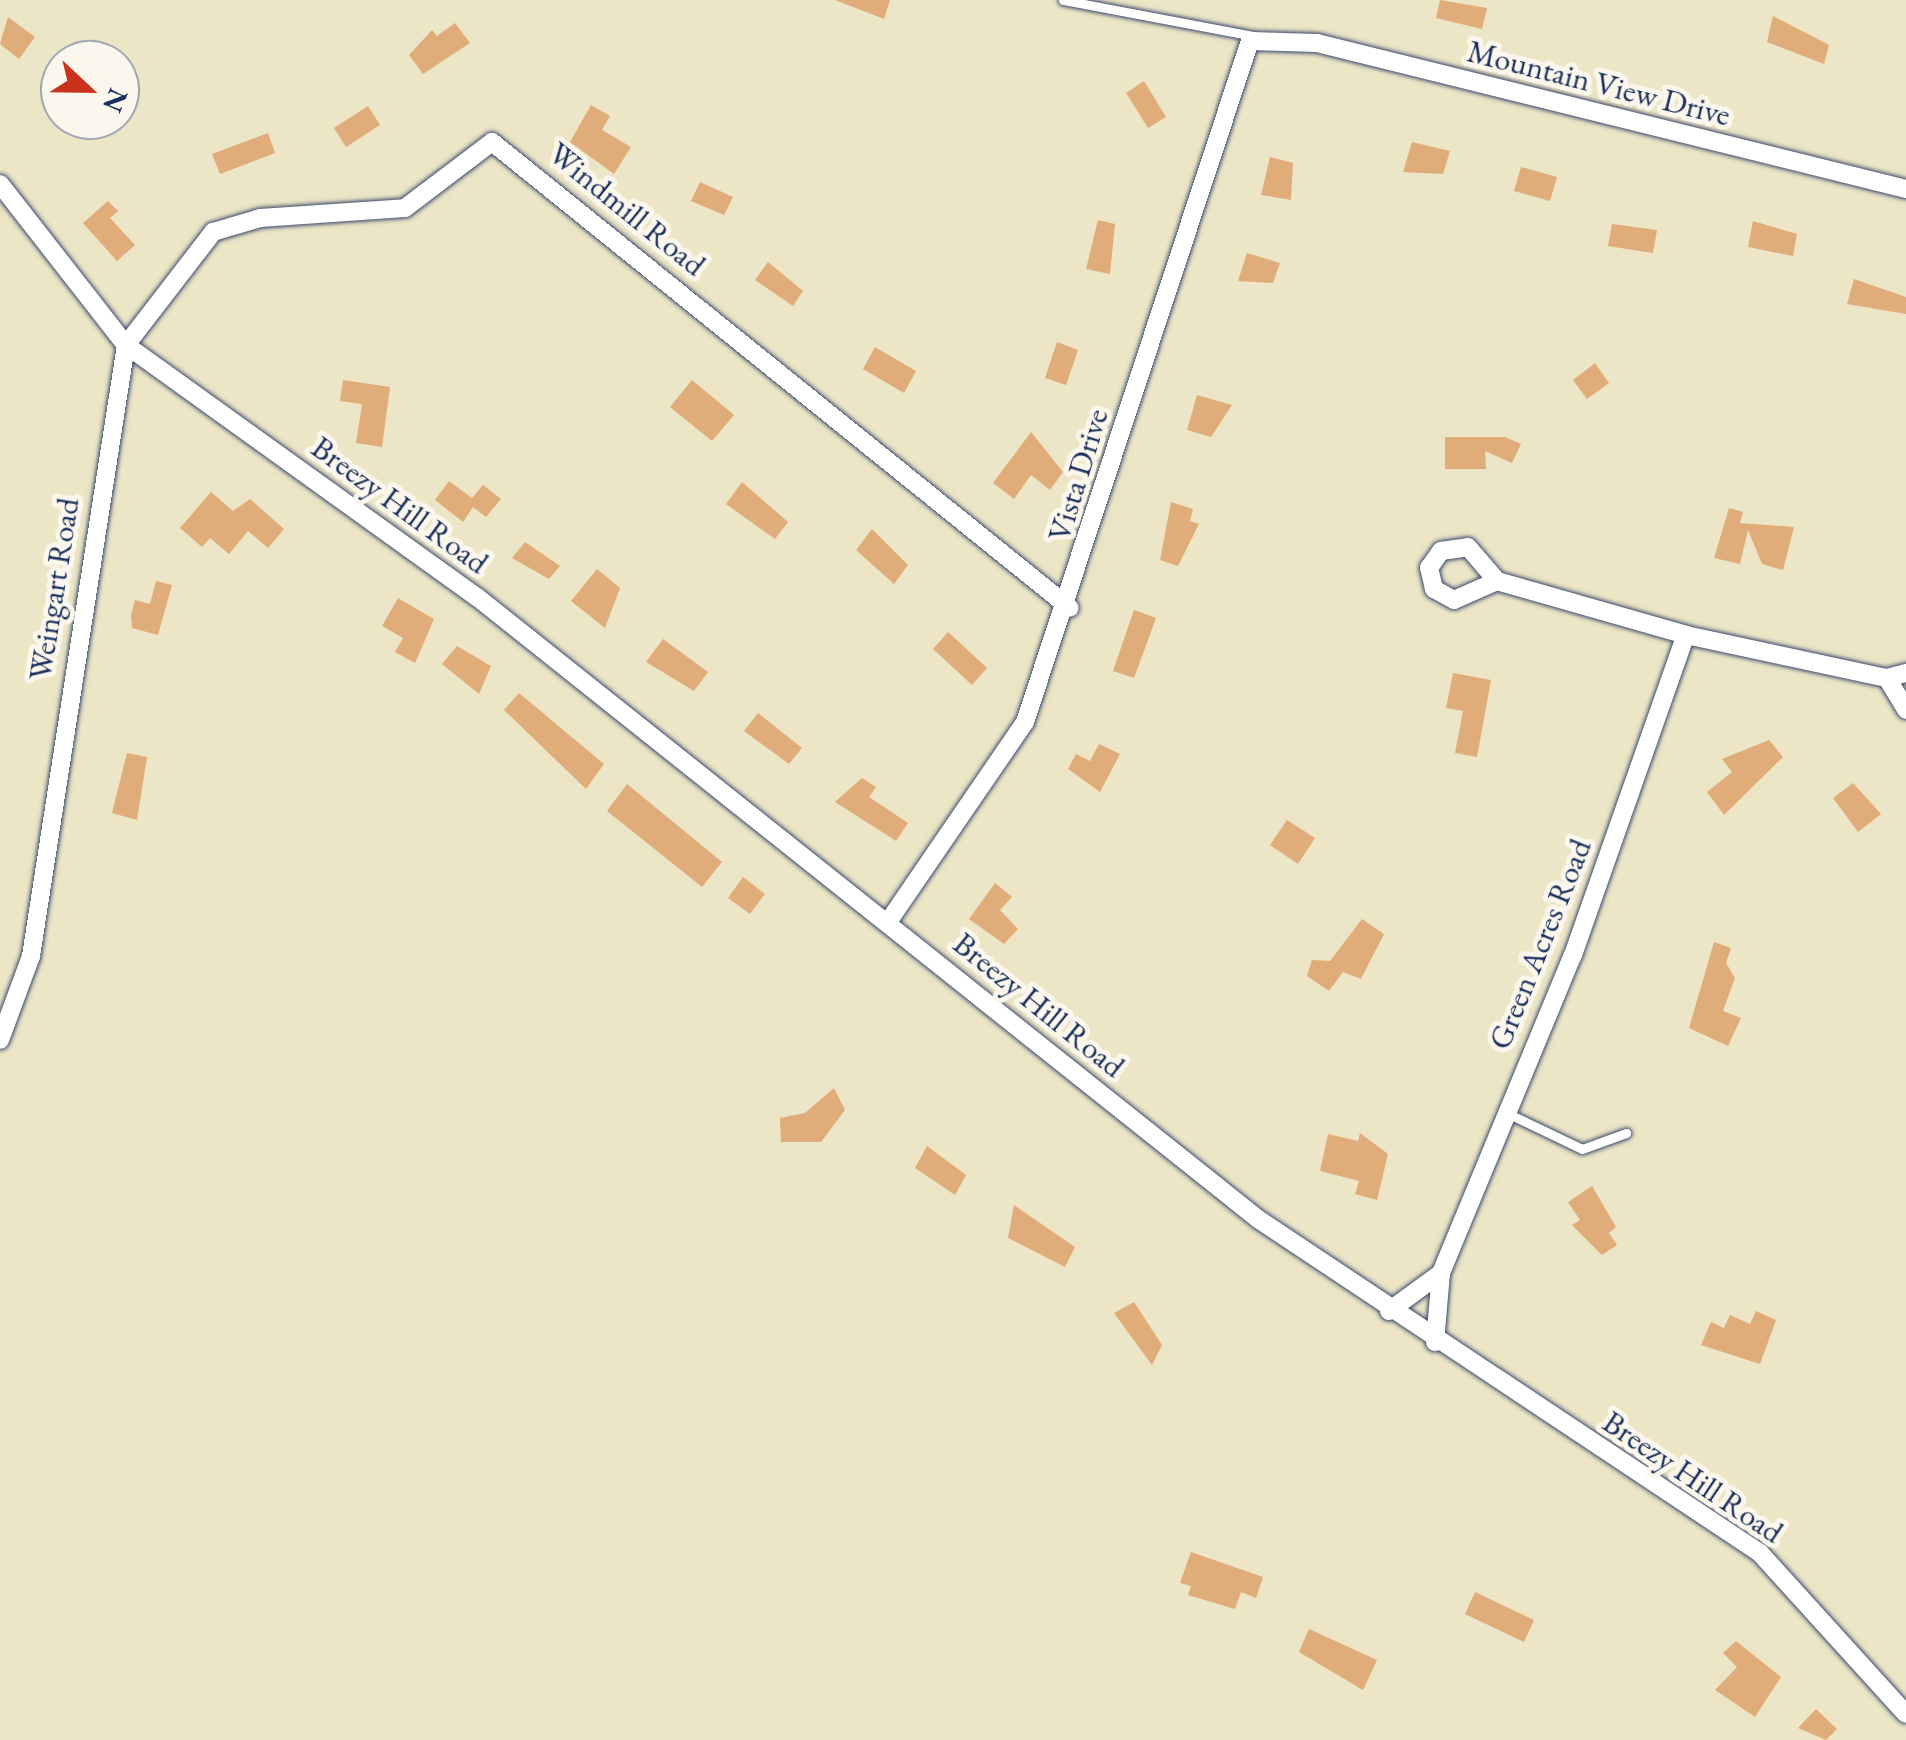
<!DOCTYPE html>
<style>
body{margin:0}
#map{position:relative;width:1906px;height:1740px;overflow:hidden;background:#ece5c6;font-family:"EB Garamond",serif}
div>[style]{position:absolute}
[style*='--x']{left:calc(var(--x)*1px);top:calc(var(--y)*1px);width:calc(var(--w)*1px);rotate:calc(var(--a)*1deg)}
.building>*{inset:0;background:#e0ac7a}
.roads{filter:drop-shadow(0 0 2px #3a4a6e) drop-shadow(0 0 2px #3a4a6e)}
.lane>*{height:9px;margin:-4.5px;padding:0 4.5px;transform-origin:4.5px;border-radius:4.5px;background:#fff}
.street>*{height:18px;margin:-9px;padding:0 9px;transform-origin:9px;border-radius:9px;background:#fff}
span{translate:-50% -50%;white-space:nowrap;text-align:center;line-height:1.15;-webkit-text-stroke:10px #fbf7ec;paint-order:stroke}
.street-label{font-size:32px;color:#1b2f5e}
.north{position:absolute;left:40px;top:40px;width:100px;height:100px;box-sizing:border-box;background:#fbf7ec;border:2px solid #a1a7b3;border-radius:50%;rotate:112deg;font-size:28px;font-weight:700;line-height:40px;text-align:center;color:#1b2f5e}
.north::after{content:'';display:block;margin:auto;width:35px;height:45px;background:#c8321e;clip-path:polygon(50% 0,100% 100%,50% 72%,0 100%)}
</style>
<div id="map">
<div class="building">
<i style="clip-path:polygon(835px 0,890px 0,884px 19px)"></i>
<i style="clip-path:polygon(1440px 0,1487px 8px,1482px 29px,1436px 18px)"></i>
<i style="clip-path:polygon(1773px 16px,1829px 45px,1824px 64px,1767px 42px)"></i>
<i style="clip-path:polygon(8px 17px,35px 37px,19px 59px,0 44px)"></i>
<i style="clip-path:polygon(455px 23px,470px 43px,423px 74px,409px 55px,432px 30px,437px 36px)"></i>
<i style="clip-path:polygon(1144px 81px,1166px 117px,1148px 128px,1126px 93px)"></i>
<i style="clip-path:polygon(591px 105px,610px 116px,602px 130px,631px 147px,614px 174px,570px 142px)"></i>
<i style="clip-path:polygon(368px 106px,380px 125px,346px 147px,334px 128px)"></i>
<i style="clip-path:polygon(268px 133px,275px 153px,220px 174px,212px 154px)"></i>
<i style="clip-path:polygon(1412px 142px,1450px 151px,1443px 174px,1403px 172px)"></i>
<i style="clip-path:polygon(1270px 157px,1293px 163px,1291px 200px,1261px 195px)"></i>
<i style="clip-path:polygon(1521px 167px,1557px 177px,1550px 201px,1514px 191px)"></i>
<i style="clip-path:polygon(700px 182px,733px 197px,724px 215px,691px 201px)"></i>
<i style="clip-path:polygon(108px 201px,118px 211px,110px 218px,135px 245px,117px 261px,83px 223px)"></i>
<i style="clip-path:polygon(1098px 220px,1115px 224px,1110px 274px,1086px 269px)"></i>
<i style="clip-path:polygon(1753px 221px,1797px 234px,1793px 256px,1748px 247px)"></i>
<i style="clip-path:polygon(1612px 224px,1657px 230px,1653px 253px,1608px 246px)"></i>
<i style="clip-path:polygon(1247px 253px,1280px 263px,1273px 283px,1238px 281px)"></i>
<i style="clip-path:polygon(768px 262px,803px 291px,793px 306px,755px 280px)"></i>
<i style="clip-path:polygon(1854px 279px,1906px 297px,1906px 314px,1847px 304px)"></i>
<i style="clip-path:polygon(1057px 342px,1078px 350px,1066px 385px,1045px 378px)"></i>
<i style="clip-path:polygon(875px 347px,916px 371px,904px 393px,863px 369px)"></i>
<i style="clip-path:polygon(1595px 363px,1609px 383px,1587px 399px,1573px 380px)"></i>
<i style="clip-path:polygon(343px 380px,390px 387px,382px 447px,356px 443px,362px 404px,340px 401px)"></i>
<i style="clip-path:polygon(692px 380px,734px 415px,712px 441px,670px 407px)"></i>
<i style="clip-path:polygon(1197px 395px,1232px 405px,1211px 437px,1187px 430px)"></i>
<i style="clip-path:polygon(1031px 432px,1063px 472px,1050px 490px,1031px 475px,1014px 499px,993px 483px)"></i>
<i style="clip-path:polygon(1445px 437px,1505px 437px,1521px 444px,1512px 463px,1485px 451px,1486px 469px,1445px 469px)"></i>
<i style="clip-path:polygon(449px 481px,472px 498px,483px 485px,501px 499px,486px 517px,473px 507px,463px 522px,435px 500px)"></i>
<i style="clip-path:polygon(742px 482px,788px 522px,775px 539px,726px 504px)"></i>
<i style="clip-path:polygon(211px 492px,233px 511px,250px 499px,284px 529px,268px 548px,248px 531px,229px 554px,210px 538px,202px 547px,180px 528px)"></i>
<i style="clip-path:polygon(1171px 502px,1193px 509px,1190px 521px,1199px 524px,1178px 566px,1160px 560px)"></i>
<i style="clip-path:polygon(1729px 508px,1743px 512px,1740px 523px,1794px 527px,1783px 570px,1762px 564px,1748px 530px,1740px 564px,1714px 558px)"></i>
<i style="clip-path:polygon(872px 529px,908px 565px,894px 584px,856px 550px)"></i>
<i style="clip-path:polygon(525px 542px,560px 566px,549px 579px,512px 558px)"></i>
<i style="clip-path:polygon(597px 569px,620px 588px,605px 628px,571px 601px)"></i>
<i style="clip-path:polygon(156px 581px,172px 585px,158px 635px,132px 628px,131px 615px,135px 600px,150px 604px)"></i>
<i style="clip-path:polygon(398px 598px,434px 619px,415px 663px,395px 652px,403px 638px,382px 626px)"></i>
<i style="clip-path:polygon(1134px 610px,1156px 618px,1134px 678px,1113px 671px)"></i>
<i style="clip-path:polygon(948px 632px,987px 668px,972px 685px,933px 649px)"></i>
<i style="clip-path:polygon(663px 639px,708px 672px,694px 691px,646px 662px)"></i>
<i style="clip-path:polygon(457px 646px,491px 666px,479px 694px,442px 664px)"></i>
<i style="clip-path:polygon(1453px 673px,1491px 680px,1477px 757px,1455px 753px,1463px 711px,1446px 708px)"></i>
<i style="clip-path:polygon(519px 693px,604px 764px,586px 789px,504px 710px)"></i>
<i style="clip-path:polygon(758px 713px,802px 748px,789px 764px,744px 731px)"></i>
<i style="clip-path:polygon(1769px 740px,1783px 757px,1724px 815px,1707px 792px,1732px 772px,1722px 759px)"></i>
<i style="clip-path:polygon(1099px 744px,1120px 754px,1100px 792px,1068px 769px,1076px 754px,1090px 761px)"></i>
<i style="clip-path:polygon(127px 753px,147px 757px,137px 820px,112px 813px)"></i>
<i style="clip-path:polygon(862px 778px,876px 787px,869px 797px,908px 823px,896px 841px,835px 802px)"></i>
<i style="clip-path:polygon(1853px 783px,1881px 814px,1858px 832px,1833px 798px)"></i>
<i style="clip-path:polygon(627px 784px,722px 862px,702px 887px,607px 811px)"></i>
<i style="clip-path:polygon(1287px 820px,1315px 838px,1298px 864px,1270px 845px)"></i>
<i style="clip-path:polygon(743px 877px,765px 894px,750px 914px,728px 898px)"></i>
<i style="clip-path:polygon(995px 883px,1012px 897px,1000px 910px,1018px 929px,1004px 944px,969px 919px)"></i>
<i style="clip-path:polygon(1362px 919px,1384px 934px,1361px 979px,1343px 972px,1329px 991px,1307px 976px,1312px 960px,1330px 961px)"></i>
<i style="clip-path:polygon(1714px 942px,1731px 948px,1726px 963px,1735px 978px,1723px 1011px,1741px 1018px,1728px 1046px,1689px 1028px)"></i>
<i style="clip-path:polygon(834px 1088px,845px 1110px,821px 1142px,781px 1142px,780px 1118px,805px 1113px)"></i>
<i style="clip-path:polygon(1360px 1133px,1388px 1154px,1377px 1200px,1355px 1194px,1359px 1181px,1320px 1171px,1328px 1134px,1358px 1141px)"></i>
<i style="clip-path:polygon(927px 1146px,966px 1175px,955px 1195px,915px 1168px)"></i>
<i style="clip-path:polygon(1592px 1186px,1616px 1227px,1609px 1233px,1617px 1245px,1602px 1255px,1572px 1225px,1580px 1220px,1568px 1202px)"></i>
<i style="clip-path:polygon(1014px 1205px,1075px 1247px,1065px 1267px,1008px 1238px)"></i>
<i style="clip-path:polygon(1134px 1302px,1162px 1345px,1152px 1365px,1114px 1313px)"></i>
<i style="clip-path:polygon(1756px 1311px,1776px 1320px,1760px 1364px,1701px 1345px,1711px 1322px,1724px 1328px,1730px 1315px,1750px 1324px)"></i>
<i style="clip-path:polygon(1191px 1552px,1263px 1577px,1256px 1598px,1241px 1592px,1235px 1609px,1188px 1595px,1191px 1586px,1180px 1583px)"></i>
<i style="clip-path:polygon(1475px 1592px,1534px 1620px,1524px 1642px,1465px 1614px)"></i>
<i style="clip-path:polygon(1309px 1629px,1377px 1660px,1363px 1690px,1299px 1652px)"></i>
<i style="clip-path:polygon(1736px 1641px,1781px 1677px,1755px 1717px,1715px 1690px,1737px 1667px,1723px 1653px)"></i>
<i style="clip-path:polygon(1816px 1709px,1837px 1729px,1826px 1740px,1798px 1728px)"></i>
</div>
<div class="roads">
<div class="lane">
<i style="--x:1063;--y:0;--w:194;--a:10.7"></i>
<i style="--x:1507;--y:1113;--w:83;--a:25.6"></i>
<i style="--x:1582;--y:1149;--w:47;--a:-20"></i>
</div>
<div class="street">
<i style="--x:0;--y:184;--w:204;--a:52"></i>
<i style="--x:126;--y:345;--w:432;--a:35.7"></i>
<i style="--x:477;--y:597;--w:998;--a:38.53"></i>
<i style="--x:1258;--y:1219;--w:603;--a:33.64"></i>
<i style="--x:1760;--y:1553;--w:217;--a:47.8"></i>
<i style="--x:1497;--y:581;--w:47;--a:156.2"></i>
<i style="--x:1454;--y:600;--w:23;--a:-151"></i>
<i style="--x:1434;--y:589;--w:22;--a:-103"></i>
<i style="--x:1429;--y:568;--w:21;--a:-55"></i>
<i style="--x:1441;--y:551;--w:27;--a:-8"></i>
<i style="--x:1468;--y:547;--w:45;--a:49.5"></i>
<i style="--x:1497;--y:581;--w:197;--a:15.9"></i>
<i style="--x:1686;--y:635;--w:206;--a:12.1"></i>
<i style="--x:1887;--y:678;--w:20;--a:-15"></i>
<i style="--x:1887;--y:678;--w:37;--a:59"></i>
<i style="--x:888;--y:922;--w:242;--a:-55.6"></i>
<i style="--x:1025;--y:722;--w:717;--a:-71.72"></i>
<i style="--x:1250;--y:41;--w:67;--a:1.7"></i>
<i style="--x:1317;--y:43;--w:607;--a:13.92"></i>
<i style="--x:0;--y:1040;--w:90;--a:-69.7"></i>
<i style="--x:31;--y:956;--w:618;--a:-81.16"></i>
<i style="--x:126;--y:345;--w:143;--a:-52.4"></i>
<i style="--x:213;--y:232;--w:49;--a:-16.6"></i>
<i style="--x:260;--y:218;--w:145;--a:-3.9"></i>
<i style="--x:405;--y:208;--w:109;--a:-37.2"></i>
<i style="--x:492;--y:142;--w:742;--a:38.88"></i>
<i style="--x:1389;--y:1311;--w:64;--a:-36.2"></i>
<i style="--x:1435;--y:1342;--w:69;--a:-85"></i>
<i style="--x:1441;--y:1273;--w:344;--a:-67.5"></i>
<i style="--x:1573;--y:955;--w:339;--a:-70.6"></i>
</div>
</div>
<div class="street-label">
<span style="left:1599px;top:83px;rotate:14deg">Mountain View Drive</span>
<span style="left:627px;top:209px;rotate:39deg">Windmill Road</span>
<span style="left:1078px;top:475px;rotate:-73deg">Vista Drive</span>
<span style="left:400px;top:505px;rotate:36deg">Breezy Hill Road</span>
<span style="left:54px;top:589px;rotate:-81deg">Weingart Road</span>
<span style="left:1540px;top:944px;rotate:-68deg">Green Acres Road</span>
<span style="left:1039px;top:1005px;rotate:39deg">Breezy Hill Road</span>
<span style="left:1693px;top:1477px;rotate:34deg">Breezy Hill Road</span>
</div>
<div class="north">N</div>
</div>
